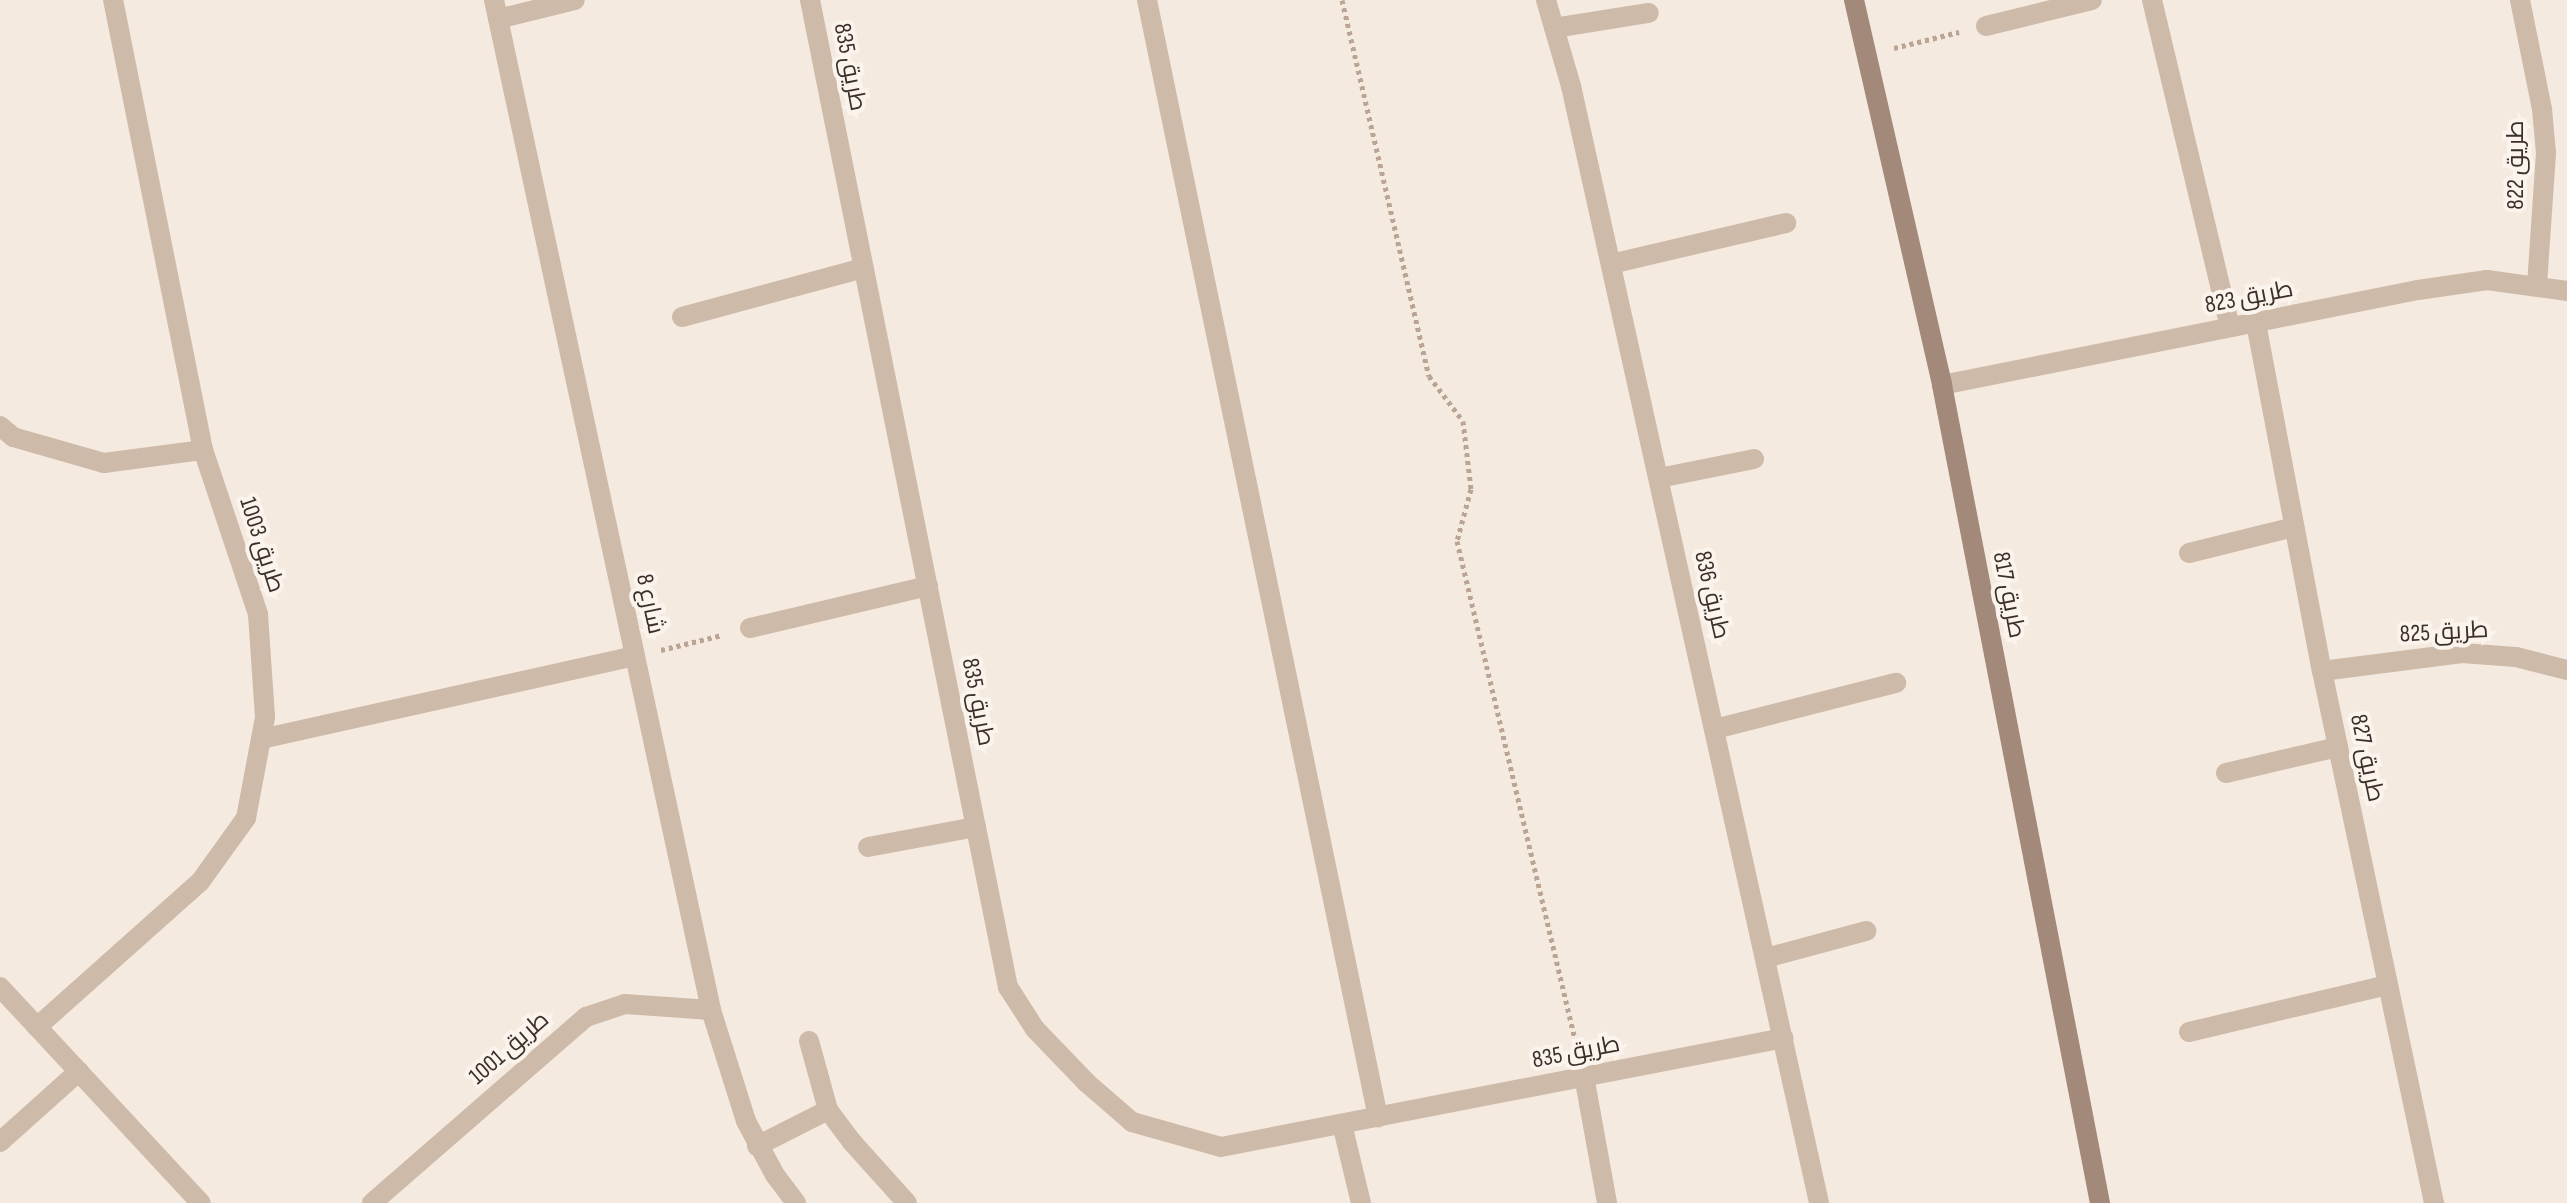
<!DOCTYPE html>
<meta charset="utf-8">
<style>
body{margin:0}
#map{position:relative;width:2567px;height:1203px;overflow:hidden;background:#f5eadf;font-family:"Sofia Sans Condensed",Cairo,sans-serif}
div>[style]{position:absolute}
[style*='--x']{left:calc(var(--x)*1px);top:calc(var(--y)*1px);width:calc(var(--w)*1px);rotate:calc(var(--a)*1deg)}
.path>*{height:5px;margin-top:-2.5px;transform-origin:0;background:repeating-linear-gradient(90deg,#baa493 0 4px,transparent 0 8px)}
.lane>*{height:20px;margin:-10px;padding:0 10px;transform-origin:10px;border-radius:10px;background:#cebaa9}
.street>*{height:20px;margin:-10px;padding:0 10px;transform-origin:10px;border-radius:10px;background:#cebaa9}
.secondary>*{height:20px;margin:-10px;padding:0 10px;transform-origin:10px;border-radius:10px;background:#a2897a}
span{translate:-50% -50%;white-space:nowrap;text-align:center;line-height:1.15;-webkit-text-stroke:8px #fbf4ec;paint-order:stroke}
.street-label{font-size:24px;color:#3b2f29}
</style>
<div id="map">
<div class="path">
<i style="--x:1342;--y:0;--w:386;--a:77"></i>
<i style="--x:1429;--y:376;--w:56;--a:52.9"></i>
<i style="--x:1463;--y:421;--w:68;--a:83.3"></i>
<i style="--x:1471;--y:489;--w:54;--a:105.1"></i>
<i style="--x:1457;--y:541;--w:521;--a:76.68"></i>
<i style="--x:1894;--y:48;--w:67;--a:-13.8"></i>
<i style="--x:661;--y:650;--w:63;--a:-13.8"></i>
</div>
<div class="lane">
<i style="--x:2152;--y:0;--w:336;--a:76.6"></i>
<i style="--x:1554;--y:28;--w:96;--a:-9"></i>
<i style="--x:1611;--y:264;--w:180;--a:-13.2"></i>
<i style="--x:1659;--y:478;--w:97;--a:-11.3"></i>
<i style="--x:2189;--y:553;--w:108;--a:-13.9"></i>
<i style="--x:1715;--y:729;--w:187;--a:-14.3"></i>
<i style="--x:261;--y:739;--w:383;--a:-12.5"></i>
<i style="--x:2226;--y:773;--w:115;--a:-13.1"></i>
<i style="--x:868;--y:847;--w:110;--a:-10.5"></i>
<i style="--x:1766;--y:958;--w:104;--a:-15.1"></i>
<i style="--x:2189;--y:1032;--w:204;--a:-13.3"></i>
<i style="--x:809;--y:1041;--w:72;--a:74.6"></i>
<i style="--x:828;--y:1110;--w:40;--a:53"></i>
<i style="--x:852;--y:1142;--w:82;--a:48"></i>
<i style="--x:1342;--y:1124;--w:81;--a:76.5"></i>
<i style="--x:757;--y:1146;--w:80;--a:-26.9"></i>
</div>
<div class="street">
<i style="--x:494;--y:0;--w:1033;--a:77.87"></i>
<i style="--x:711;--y:1010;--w:116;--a:72.5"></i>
<i style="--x:746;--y:1121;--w:61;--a:61.8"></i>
<i style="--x:775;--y:1175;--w:35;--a:53"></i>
<i style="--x:810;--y:0;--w:1007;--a:78.66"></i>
<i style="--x:1008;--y:987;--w:50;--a:57.3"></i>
<i style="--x:1035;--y:1029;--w:75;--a:46.1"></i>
<i style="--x:1087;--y:1083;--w:60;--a:40.9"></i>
<i style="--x:1132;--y:1122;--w:92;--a:15.7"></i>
<i style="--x:1221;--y:1147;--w:573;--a:-10.96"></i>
<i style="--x:1147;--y:0;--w:1141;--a:78.32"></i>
<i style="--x:1546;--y:0;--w:90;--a:73.8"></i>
<i style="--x:1571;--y:86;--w:1144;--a:77.48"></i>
<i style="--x:2520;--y:0;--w:111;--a:78.6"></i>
<i style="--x:2542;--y:109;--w:44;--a:84.8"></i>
<i style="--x:2546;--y:153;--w:132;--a:93.9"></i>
<i style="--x:498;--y:19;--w:79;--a:-13.9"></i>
<i style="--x:1986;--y:26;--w:109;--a:-13.8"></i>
<i style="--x:682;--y:317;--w:188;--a:-15.1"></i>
<i style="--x:2256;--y:323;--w:354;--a:79.3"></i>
<i style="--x:2322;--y:671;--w:544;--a:78.11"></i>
<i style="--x:1942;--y:385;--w:485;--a:-11.3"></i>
<i style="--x:2418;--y:290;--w:70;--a:-8.2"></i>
<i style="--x:2487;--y:280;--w:81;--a:7.8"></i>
<i style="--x:0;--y:426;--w:17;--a:40"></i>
<i style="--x:13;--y:437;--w:95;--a:15.9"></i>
<i style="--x:104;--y:463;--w:100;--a:-7.5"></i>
<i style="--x:750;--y:628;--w:183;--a:-13.3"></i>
<i style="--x:2322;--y:671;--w:141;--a:-7.3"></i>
<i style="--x:2462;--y:653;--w:54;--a:4.2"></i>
<i style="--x:2516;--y:657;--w:53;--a:14.3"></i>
<i style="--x:0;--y:987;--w:295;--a:47.1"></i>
<i style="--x:37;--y:1027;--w:218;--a:-41.7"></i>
<i style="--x:200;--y:882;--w:79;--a:-54.3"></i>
<i style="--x:246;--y:818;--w:103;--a:-79.3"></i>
<i style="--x:265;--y:717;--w:103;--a:-93.9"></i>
<i style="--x:258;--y:614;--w:173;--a:-108.5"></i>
<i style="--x:203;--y:450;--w:459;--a:-101.3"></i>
<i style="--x:1584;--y:1076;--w:129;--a:79.7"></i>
<i style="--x:0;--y:1142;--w:106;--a:-41.9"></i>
<i style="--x:372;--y:1203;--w:284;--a:-41"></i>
<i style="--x:586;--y:1017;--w:41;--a:-18.4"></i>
<i style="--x:625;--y:1004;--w:86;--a:4"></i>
</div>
<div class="secondary">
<i style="--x:1854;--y:0;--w:395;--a:77.1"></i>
<i style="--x:1942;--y:385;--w:833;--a:79.07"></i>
</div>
<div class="street-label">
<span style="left:850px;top:67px;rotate:79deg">طريق 835</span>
<span style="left:2516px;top:165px;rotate:-90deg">طريق 822</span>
<span style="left:2249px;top:297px;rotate:-11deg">طريق 823</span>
<span style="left:262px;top:545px;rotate:72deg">طريق 1003</span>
<span style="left:1712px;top:595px;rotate:77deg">طريق 836</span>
<span style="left:2009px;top:595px;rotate:79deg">طريق 817</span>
<span style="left:650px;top:604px;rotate:78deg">شارع 8</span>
<span style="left:2444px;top:632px;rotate:-3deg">طريق 825</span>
<span style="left:978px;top:702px;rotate:79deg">طريق 835</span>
<span style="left:2367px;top:758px;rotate:78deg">طريق 827</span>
<span style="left:509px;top:1048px;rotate:-41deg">طريق 1001</span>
<span style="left:1576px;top:1052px;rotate:-11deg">طريق 835</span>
</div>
</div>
